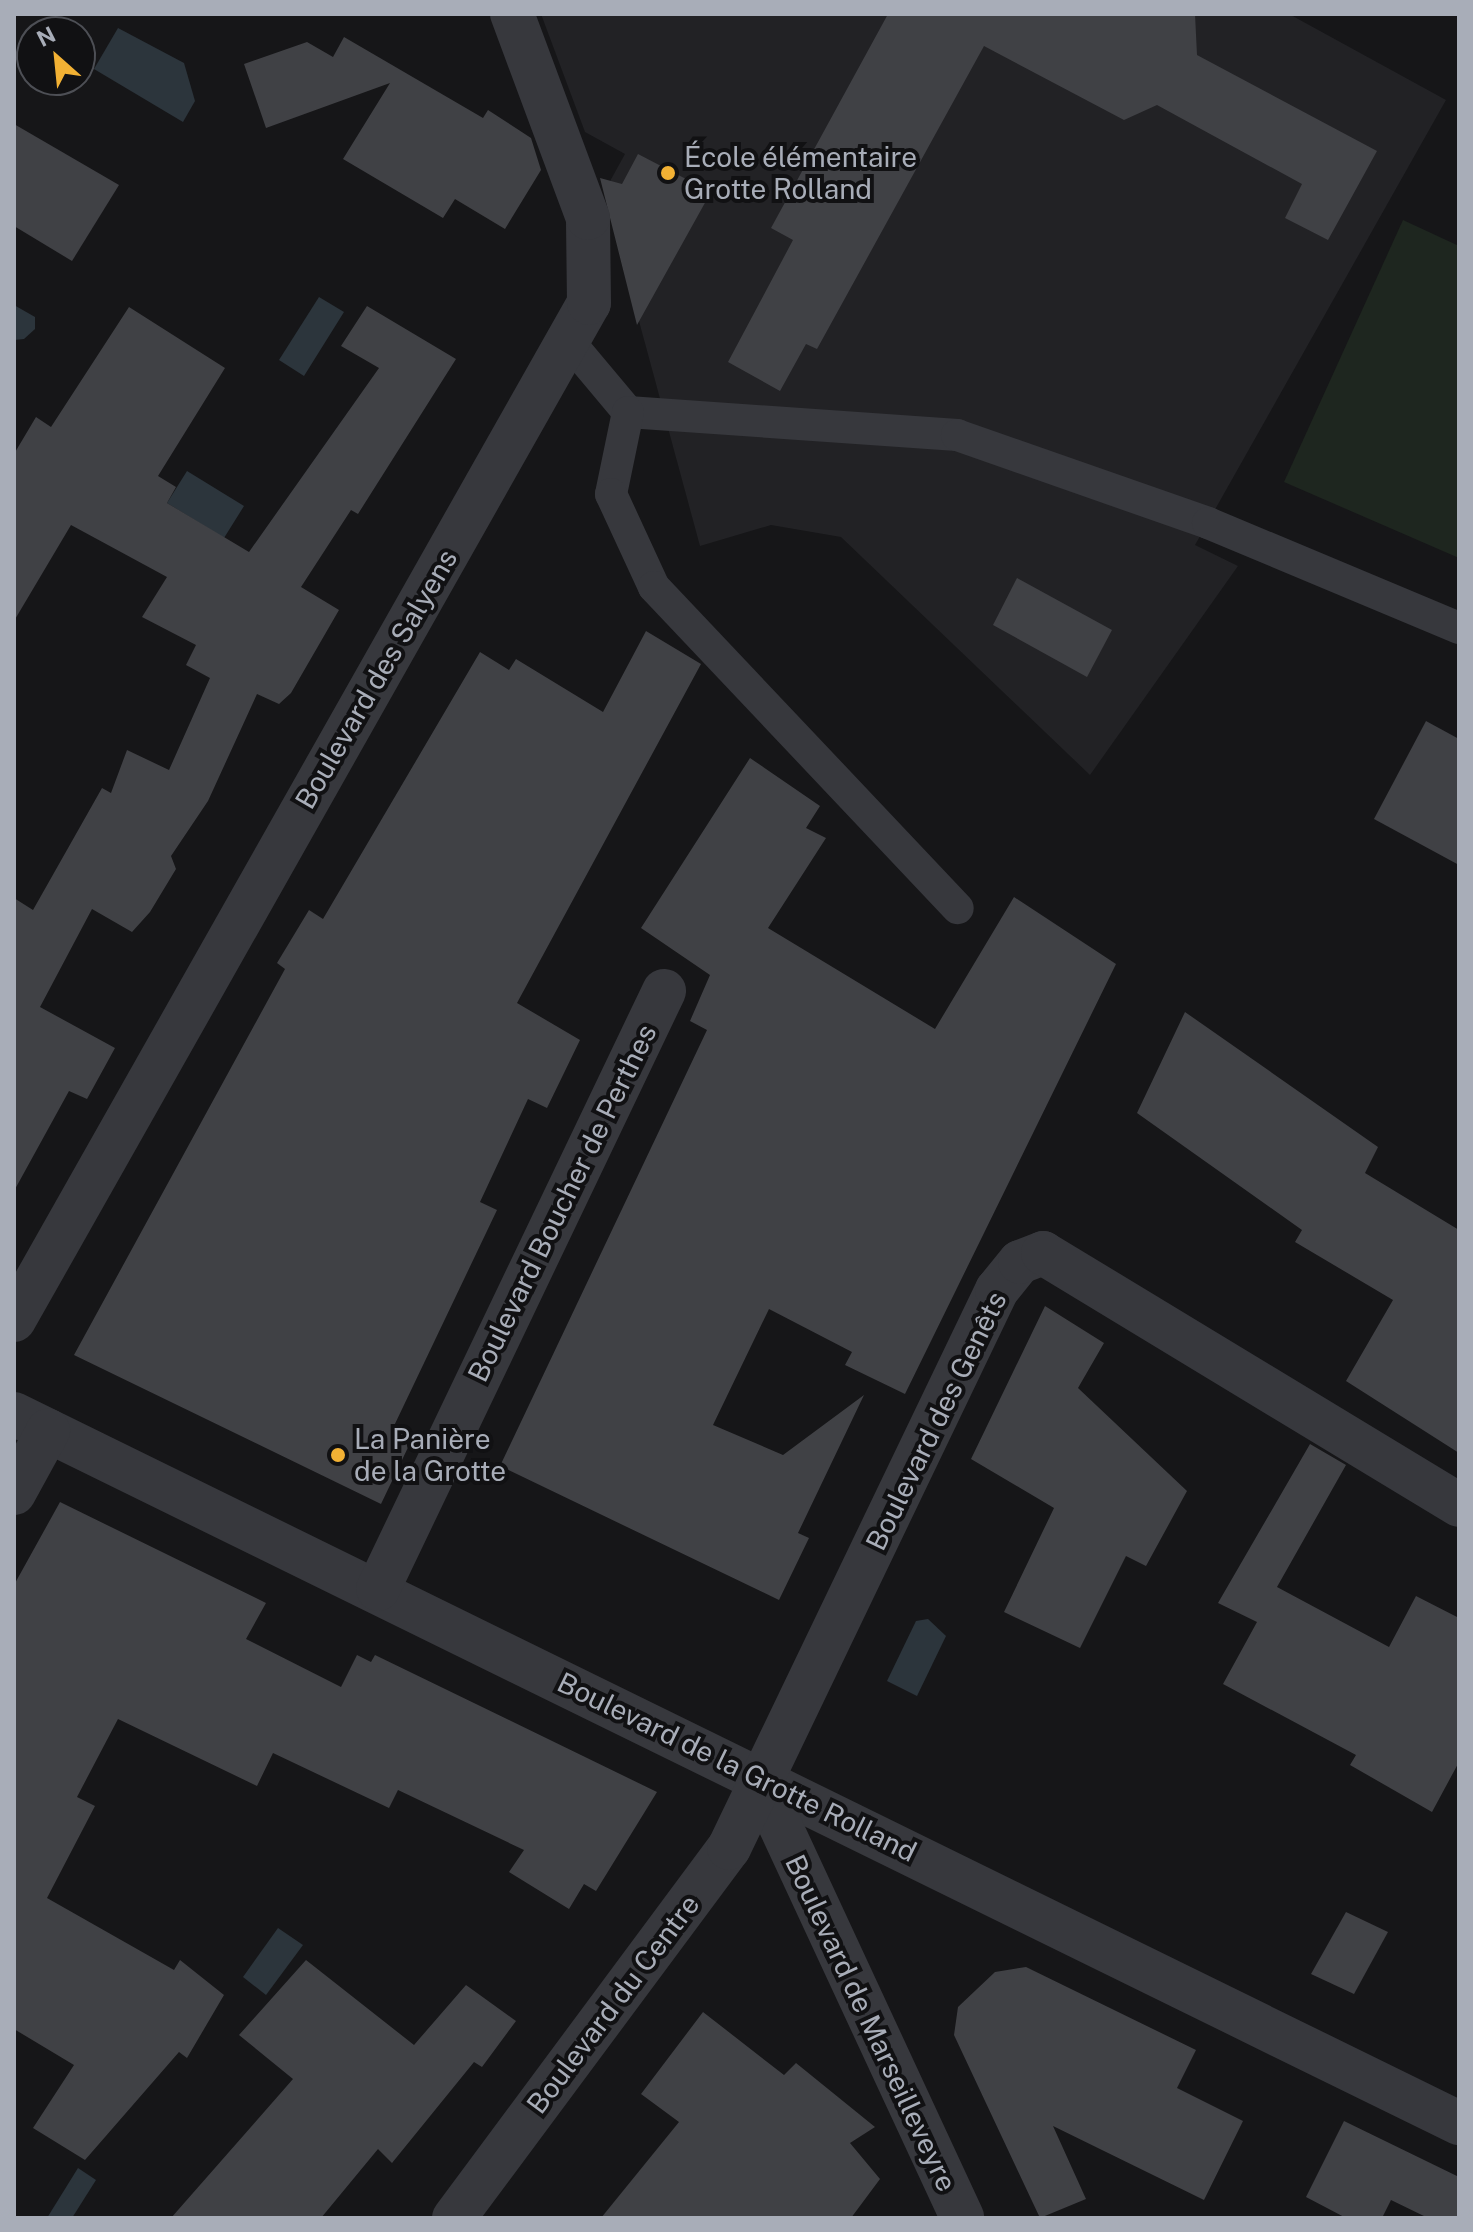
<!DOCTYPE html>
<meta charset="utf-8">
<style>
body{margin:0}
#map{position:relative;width:1473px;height:2232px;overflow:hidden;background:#161618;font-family:"Public Sans",sans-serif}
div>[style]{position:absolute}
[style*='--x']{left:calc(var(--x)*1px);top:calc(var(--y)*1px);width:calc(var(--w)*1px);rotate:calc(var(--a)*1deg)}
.built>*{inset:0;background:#222225}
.green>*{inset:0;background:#1e261f}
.water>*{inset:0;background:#2c353c}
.building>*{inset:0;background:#404145}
.lane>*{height:32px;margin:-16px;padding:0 16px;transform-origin:16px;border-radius:16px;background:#37383d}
.street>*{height:44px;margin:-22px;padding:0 22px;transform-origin:22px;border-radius:22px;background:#37383d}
.dots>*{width:22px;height:22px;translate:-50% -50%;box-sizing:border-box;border:4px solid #111113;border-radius:50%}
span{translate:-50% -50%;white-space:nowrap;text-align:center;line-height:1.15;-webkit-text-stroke:8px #111113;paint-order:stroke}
.poi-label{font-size:28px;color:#a8adb8}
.left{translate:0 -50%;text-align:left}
.street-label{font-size:28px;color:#a8adb8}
.frame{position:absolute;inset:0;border:16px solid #a8adb8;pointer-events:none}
.north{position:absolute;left:16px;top:16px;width:80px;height:80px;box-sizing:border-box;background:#111113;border:2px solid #4d4f55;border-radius:50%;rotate:333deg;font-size:22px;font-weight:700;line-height:32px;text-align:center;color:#a8adb8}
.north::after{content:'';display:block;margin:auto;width:28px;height:36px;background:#f2b134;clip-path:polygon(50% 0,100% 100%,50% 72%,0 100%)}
</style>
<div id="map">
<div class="built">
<i style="clip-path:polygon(541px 14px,1289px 14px,1446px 100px,1195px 545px,1238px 566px,1090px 775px,841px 537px,771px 525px,700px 546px,604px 192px,625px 154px,585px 132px)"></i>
</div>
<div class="green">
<i style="clip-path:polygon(1403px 220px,1459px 246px,1459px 558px,1284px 482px)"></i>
</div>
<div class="water">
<i style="clip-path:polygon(118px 28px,184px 63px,195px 101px,183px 122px,94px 69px)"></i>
<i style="clip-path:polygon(319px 297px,344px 312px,304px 376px,279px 360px)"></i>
<i style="clip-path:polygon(14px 305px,35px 317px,35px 329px,24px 339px,14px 340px)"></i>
<i style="clip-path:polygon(187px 471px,244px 506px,224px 538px,167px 503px)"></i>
<i style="clip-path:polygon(928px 1619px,946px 1636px,917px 1696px,887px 1681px,916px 1621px)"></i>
<i style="clip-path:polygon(278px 1928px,303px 1945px,266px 1995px,243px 1977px)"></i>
<i style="clip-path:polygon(78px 2168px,96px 2180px,72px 2218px,47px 2218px)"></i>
</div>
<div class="building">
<i style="clip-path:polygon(888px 14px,1195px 14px,1197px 55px,1377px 151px,1328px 240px,1285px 218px,1302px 184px,1157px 105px,1124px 120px,984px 46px,817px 349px,806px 344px,780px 391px,728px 362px,793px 240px,771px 228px)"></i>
<i style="clip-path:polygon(344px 37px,483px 118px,488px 110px,531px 138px,541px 170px,505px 229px,455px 199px,443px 218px,343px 159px,390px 83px,266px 128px,244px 64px,307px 42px,333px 57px)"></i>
<i style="clip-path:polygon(14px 124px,119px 185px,72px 261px,14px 226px)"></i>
<i style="clip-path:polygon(638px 154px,711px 192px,637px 325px,600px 178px,622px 184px)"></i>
<i style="clip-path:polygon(367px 306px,456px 359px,358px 514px,351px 510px,301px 587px,339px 610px,291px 693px,279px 704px,257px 694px,208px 801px,171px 856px,176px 869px,150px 912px,132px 932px,92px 909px,40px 1007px,115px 1048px,87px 1099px,69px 1091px,14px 1191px,14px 898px,33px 910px,102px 788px,111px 793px,127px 750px,169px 770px,210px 678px,186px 665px,196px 645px,142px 617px,167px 577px,71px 525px,14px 621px,14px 454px,36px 417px,51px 427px,129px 307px,225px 368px,158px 476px,176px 487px,167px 503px,249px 552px,379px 368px,341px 346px)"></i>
<i style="clip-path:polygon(1017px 578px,1112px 630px,1087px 677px,993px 625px)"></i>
<i style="clip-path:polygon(646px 631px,701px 664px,517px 1003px,580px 1040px,547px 1108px,528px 1099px,480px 1202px,497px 1210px,393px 1428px,413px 1437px,381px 1504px,74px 1355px,285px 969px,277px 963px,309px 910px,323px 919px,480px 652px,509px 670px,516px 659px,603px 712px)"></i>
<i style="clip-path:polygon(1426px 721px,1459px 739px,1459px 865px,1374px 819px)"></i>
<i style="clip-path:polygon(750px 758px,820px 806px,806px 828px,826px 838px,768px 928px,935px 1029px,1014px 897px,1116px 964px,905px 1394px,845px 1365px,852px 1352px,769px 1309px,713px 1425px,783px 1455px,864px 1395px,798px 1533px,809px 1538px,779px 1600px,500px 1466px,707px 1030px,690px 1021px,710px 975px,641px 928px)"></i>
<i style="clip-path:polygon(1185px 1012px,1378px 1147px,1365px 1173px,1459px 1230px,1459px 1453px,1346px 1381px,1393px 1300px,1295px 1242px,1302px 1230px,1137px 1113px)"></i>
<i style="clip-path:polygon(1045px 1306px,1104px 1343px,1078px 1388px,1187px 1491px,1146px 1566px,1126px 1556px,1080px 1648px,1004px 1612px,1054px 1508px,971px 1459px)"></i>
<i style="clip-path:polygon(1310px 1444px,1346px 1465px,1277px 1587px,1389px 1647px,1416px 1596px,1459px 1618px,1459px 1762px,1432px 1812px,1350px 1765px,1356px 1755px,1223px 1684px,1257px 1622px,1218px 1603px)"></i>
<i style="clip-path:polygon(60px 1502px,266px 1603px,246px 1639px,341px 1687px,357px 1655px,371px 1662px,375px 1655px,657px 1792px,596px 1891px,584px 1884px,569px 1909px,509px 1872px,524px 1850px,398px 1790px,389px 1808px,273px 1753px,257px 1786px,118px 1719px,77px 1797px,95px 1806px,47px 1898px,174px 1970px,180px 1960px,224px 1995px,187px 2058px,179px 2052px,85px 2160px,33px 2128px,74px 2065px,14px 2029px,14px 1585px)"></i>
<i style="clip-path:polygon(1346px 1912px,1388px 1932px,1354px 1994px,1311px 1974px)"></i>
<i style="clip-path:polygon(306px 1960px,414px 2045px,466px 1985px,516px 2021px,482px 2067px,474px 2062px,392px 2163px,378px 2149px,321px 2218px,171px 2218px,293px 2079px,239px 2035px)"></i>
<i style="clip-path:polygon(1026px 1967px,1196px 2050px,1177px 2088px,1243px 2121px,1204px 2200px,1053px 2126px,1086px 2199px,1040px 2218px,954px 2035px,958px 2007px,995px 1972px)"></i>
<i style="clip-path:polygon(703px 2012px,784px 2075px,796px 2063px,875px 2127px,850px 2143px,880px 2179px,851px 2218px,601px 2218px,679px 2122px,641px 2094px)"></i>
<i style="clip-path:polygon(1344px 2121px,1459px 2177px,1459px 2218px,1428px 2218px,1391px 2200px,1382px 2218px,1346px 2218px,1306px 2197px)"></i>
</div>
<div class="lane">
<i style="--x:571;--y:344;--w:89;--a:50"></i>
<i style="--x:628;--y:412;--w:330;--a:4"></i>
<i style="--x:957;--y:435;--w:266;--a:19.3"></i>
<i style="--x:1208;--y:523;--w:272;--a:22.7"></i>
<i style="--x:628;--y:412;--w:84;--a:101.7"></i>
<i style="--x:611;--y:494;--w:102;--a:65.2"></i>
<i style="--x:654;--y:587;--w:442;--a:46.6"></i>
</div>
<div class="street">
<i style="--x:14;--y:1320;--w:1168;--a:-60.52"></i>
<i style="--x:589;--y:303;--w:85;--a:-90.7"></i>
<i style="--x:588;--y:218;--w:218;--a:-110.4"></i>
<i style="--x:14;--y:1414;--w:1610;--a:26.14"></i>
<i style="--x:14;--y:1493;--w:71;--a:-61.3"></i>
<i style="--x:378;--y:1589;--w:663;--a:-64.44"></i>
<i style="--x:761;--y:1784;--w:478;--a:65.1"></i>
<i style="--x:454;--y:2218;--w:461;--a:-53.4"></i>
<i style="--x:729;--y:1848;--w:619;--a:-64.35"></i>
<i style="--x:997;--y:1290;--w:36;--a:-51"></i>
<i style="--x:1020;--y:1262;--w:25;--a:-21"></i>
<i style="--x:1043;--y:1253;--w:486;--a:31.2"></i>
</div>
<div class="dots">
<i style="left:668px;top:173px;background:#f2b134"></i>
<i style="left:338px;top:1455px;background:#f2b134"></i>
</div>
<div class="poi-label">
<span class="left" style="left:684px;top:173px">École élémentaire<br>Grotte Rolland</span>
<span class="left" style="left:354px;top:1455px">La Panière<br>de la Grotte</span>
</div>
<div class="street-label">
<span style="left:376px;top:679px;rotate:-60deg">Boulevard des Salyens</span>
<span style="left:562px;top:1203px;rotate:-64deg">Boulevard Boucher de Perthes</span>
<span style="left:936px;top:1421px;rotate:-64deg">Boulevard des Genêts</span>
<span style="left:737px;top:1767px;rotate:26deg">Boulevard de la Grotte Rolland</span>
<span style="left:613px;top:2004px;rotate:-53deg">Boulevard du Centre</span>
<span style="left:871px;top:2023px;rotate:65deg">Boulevard de Marseilleveyre</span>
</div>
<div class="frame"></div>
<div class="north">N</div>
</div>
